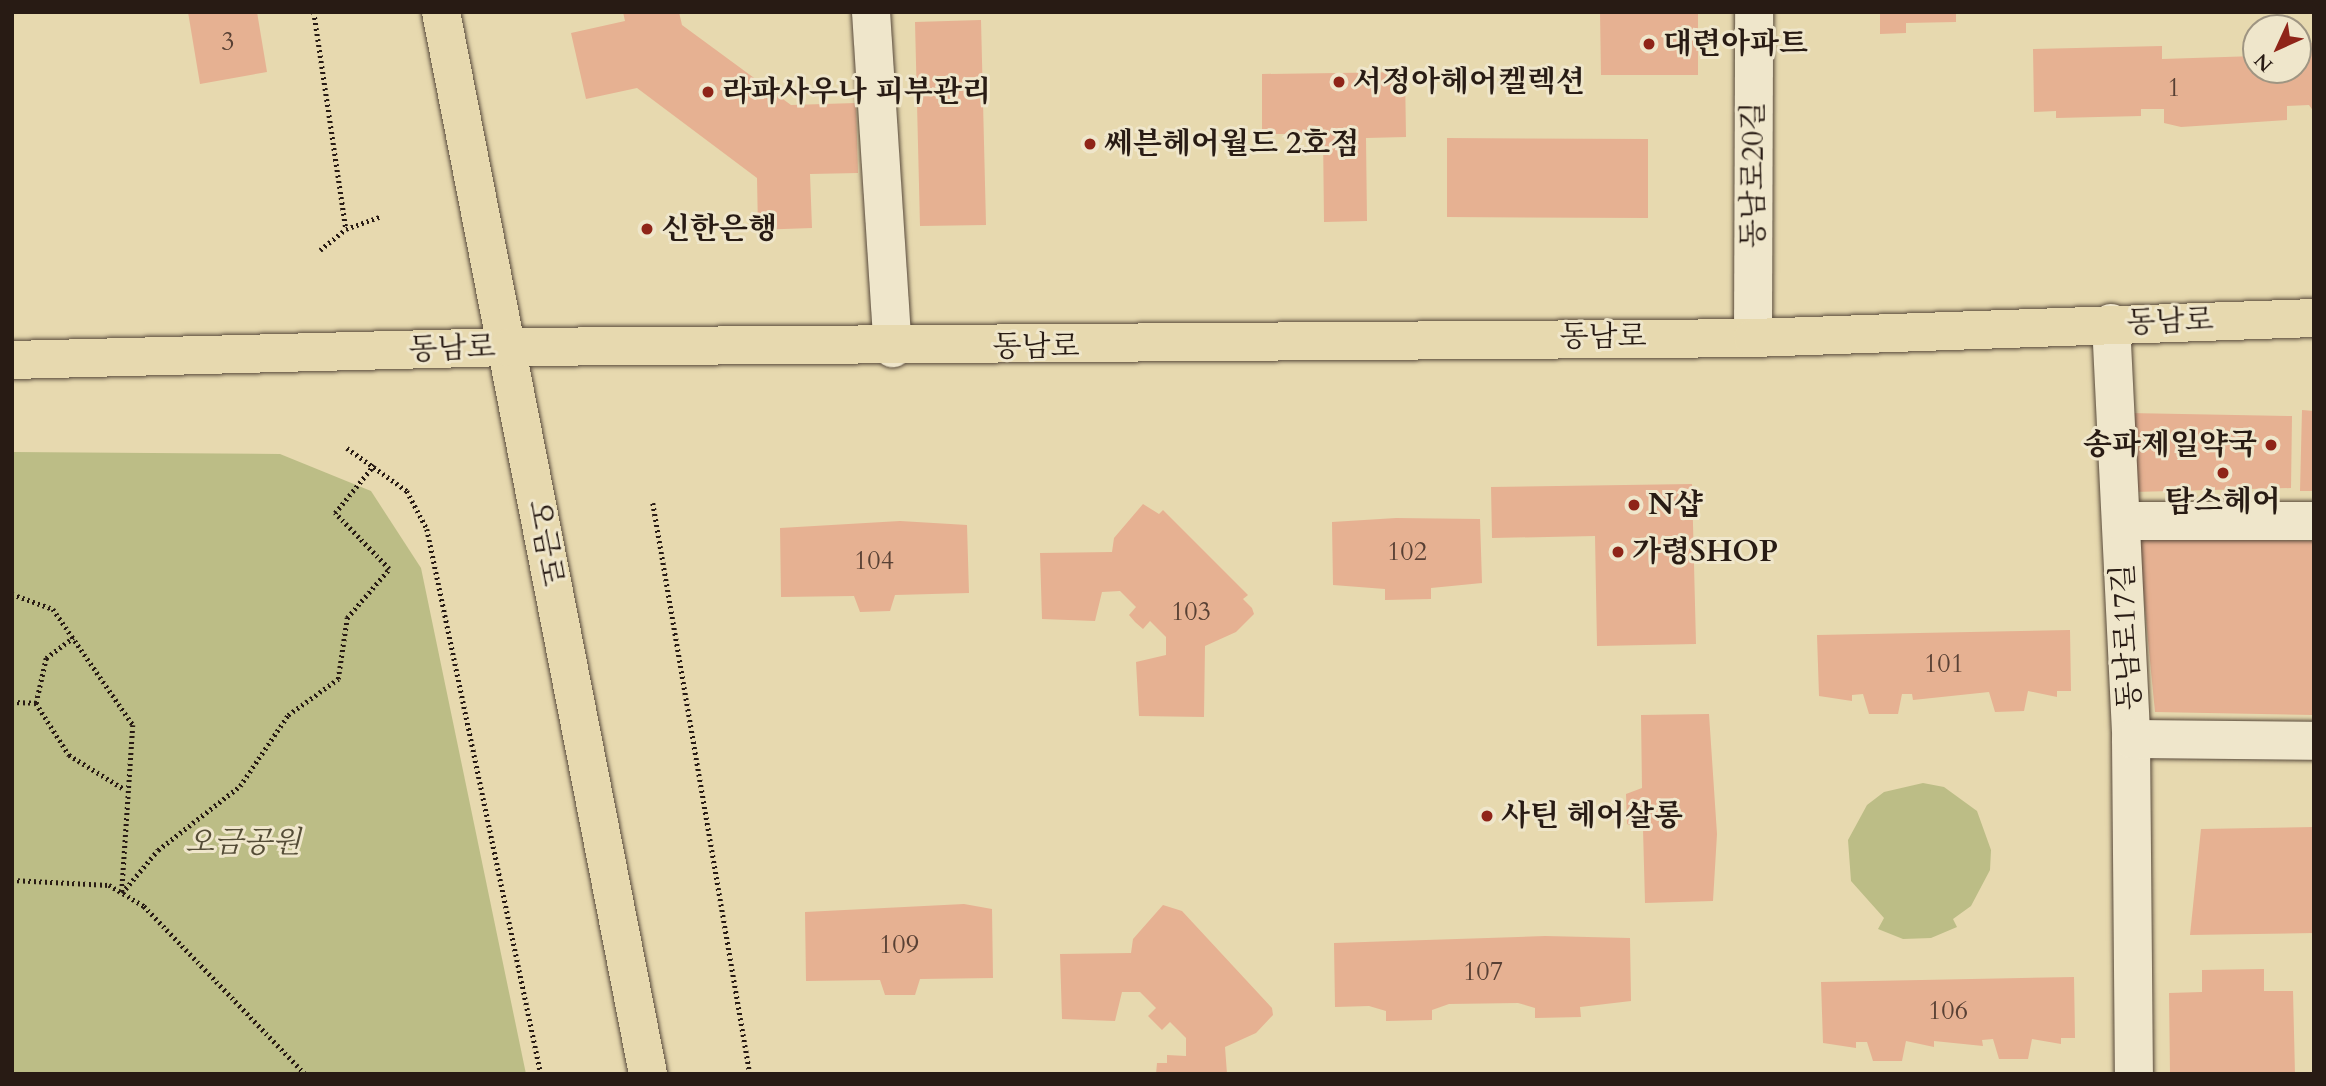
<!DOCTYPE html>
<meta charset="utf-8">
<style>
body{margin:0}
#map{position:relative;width:2326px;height:1086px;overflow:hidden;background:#e7d9af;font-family:Cardo,"Noto Serif KR",serif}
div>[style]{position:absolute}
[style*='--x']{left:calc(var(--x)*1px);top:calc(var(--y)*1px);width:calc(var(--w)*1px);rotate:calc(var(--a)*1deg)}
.green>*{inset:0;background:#bcbd86}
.building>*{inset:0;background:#e6b192}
.path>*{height:4.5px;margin-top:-2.25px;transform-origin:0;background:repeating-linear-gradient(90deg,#281b14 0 2px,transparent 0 5.5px)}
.roads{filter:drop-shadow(0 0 2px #584a3b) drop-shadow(0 0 2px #584a3b)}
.minor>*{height:38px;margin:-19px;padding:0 19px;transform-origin:19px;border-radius:19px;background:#efe6cb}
.major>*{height:38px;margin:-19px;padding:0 19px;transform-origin:19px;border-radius:19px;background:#e7d9af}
.dots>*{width:19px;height:19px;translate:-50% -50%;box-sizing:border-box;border:4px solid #efe6cb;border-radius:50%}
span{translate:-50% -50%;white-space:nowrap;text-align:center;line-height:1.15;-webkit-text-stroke:6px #efe6cb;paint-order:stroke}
.number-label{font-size:26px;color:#584034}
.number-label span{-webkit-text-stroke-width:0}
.poi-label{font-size:30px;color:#281b14;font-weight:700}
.left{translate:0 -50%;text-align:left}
.right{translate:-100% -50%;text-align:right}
.street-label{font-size:30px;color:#281b14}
.park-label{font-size:30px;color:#544c36;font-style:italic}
.frame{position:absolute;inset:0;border:14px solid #281b14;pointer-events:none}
.north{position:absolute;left:2242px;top:14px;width:70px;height:70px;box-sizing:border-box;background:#efe6cb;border:2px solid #9f9582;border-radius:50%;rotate:225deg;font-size:19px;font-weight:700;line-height:28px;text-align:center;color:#281b14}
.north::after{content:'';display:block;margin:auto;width:24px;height:32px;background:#8f2418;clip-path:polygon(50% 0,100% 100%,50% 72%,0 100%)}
</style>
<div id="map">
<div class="green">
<i style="clip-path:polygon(12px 452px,280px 454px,371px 491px,421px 568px,526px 1074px,12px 1074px)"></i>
<i style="clip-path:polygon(1923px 783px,1944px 787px,1977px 811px,1991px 850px,1990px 870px,1971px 906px,1953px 919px,1957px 927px,1931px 938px,1903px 939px,1878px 929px,1884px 918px,1851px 881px,1848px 840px,1867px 805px,1884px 792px)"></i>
</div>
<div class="building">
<i style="clip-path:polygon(188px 12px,257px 12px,267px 72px,200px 84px)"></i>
<i style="clip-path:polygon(623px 12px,679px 12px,682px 25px,791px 105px,856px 103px,858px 173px,810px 174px,812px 228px,758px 230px,757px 178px,637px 88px,586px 99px,571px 33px,625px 21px)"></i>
<i style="clip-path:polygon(1600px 12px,1698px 12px,1698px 75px,1601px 75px)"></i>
<i style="clip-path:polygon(1880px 12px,1956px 12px,1956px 22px,1906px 23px,1906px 33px,1880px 34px)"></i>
<i style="clip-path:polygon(981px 20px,986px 225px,920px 226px,915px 22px)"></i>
<i style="clip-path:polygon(2298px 43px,2314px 43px,2314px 112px,2309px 105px,2287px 106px,2287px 120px,2181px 127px,2164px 123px,2164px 109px,2141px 109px,2141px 116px,2056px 118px,2056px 111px,2034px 112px,2033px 49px,2162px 46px,2162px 59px,2256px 56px,2256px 70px,2298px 70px)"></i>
<i style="clip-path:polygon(1405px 72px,1406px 137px,1366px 138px,1367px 221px,1324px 222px,1323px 134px,1262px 134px,1262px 74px)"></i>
<i style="clip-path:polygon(1447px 138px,1648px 139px,1648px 218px,1447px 217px)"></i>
<i style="clip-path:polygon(2302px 410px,2314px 411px,2314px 491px,2300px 491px)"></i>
<i style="clip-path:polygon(2129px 413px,2292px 416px,2291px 488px,2133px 492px)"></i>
<i style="clip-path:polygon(1692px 484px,1696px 644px,1597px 646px,1595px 536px,1492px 538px,1491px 487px)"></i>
<i style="clip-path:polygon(1143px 504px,1159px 514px,1163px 510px,1248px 595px,1243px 599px,1252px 608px,1254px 614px,1236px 632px,1205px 646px,1204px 717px,1139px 716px,1136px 662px,1166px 655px,1166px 637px,1150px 621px,1143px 629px,1135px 622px,1129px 615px,1136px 607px,1120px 591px,1102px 592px,1095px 621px,1042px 619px,1040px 553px,1112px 552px,1114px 538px)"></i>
<i style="clip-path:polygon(1396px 518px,1480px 519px,1482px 583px,1431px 588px,1431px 599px,1385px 600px,1385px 589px,1333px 585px,1332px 522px)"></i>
<i style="clip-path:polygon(900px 521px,967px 525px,969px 593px,895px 595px,890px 611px,860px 612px,854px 596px,781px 597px,780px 528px)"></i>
<i style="clip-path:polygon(2138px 537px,2314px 541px,2314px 715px,2155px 712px)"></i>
<i style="clip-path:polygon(2070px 630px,2071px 691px,2057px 691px,2057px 697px,2028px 691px,2024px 711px,1995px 712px,1989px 692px,1913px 700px,1912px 694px,1902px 694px,1898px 714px,1869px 714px,1863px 694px,1852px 695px,1852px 701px,1819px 696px,1817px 635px)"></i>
<i style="clip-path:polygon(1709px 714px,1717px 834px,1713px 901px,1645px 903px,1643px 829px,1627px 824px,1626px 794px,1642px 788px,1641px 715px)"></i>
<i style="clip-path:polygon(2314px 827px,2314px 933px,2190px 935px,2201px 829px)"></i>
<i style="clip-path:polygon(964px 904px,992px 909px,993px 978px,920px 979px,915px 995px,885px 995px,880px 980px,806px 981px,805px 912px)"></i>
<i style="clip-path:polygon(1163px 905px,1182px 911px,1272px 1008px,1273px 1015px,1256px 1033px,1225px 1047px,1227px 1074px,1156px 1074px,1157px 1063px,1167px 1063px,1167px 1055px,1186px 1056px,1186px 1038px,1170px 1022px,1162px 1030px,1148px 1016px,1156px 1008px,1140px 992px,1122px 992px,1115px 1021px,1062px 1019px,1060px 954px,1131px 953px,1133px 939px)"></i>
<i style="clip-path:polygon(1545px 936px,1630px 938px,1631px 1001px,1580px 1007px,1581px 1017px,1535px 1018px,1535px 1008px,1518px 1003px,1449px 1004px,1432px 1010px,1432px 1020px,1386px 1021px,1386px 1011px,1369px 1006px,1335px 1007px,1334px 943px)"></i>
<i style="clip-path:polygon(2264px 969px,2264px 991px,2293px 991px,2295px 1074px,2170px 1074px,2169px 993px,2202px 992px,2202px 970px)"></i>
<i style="clip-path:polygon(2074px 977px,2075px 1038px,2061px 1038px,2061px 1044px,2032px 1039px,2028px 1059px,1999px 1059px,1993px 1039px,1982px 1040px,1983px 1046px,1934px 1041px,1934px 1047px,1906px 1041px,1902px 1061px,1873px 1061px,1867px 1042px,1856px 1042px,1856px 1048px,1823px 1043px,1821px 982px)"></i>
</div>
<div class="path">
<i style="--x:314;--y:12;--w:219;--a:81.6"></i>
<i style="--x:320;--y:250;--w:33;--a:-39"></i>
<i style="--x:346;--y:229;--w:38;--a:-20"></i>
<i style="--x:347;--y:448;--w:74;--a:35.6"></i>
<i style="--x:407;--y:491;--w:43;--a:62.2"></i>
<i style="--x:427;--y:529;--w:557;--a:78.19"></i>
<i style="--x:653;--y:503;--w:579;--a:80.36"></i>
<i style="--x:12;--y:594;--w:44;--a:20.1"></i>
<i style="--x:53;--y:609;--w:141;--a:55.4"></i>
<i style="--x:133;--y:725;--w:167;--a:93.8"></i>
<i style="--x:12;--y:702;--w:24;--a:2"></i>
<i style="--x:36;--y:703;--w:46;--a:-77.5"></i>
<i style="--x:46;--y:658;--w:34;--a:-37"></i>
<i style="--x:36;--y:703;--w:62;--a:57.6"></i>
<i style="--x:69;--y:755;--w:65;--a:31.7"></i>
<i style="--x:12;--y:880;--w:97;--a:3"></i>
<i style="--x:109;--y:885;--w:41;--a:31"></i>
<i style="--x:144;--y:906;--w:233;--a:46.2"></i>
<i style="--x:122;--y:893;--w:56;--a:-50.1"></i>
<i style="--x:158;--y:850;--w:104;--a:-38"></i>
<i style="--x:240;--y:786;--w:86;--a:-55.9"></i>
<i style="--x:288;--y:715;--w:62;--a:-35.8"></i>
<i style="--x:338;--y:679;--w:62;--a:-81.6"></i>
<i style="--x:347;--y:618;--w:65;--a:-49.4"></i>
<i style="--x:389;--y:569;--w:78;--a:-134"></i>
<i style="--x:335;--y:513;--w:62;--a:-50.9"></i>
</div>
<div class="roads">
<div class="minor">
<i style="--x:871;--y:12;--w:337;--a:86.3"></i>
<i style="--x:2111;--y:323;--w:416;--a:87.2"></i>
<i style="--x:2131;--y:739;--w:335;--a:89.5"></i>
<i style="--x:1753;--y:338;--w:326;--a:-89.8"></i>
<i style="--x:2121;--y:521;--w:193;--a:0"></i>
<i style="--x:2131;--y:739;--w:183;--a:0.6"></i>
</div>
<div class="major">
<i style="--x:441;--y:12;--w:1082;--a:78.97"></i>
<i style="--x:12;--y:360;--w:498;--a:-1.5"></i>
<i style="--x:510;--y:347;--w:1243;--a:-0.41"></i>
<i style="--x:1753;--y:338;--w:561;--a:-2.04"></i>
</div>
</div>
<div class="dots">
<i style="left:1649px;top:44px;background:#8f2418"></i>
<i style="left:1339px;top:82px;background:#8f2418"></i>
<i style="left:708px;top:92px;background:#8f2418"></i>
<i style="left:1090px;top:144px;background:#8f2418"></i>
<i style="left:647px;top:229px;background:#8f2418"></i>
<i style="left:2271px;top:445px;background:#8f2418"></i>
<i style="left:2223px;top:473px;background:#8f2418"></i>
<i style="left:1634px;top:505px;background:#8f2418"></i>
<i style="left:1618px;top:552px;background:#8f2418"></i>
<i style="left:1487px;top:816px;background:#8f2418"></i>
</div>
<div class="number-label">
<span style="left:228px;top:42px">3</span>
<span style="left:2174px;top:88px">1</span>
<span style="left:1407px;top:552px">102</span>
<span style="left:874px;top:561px">104</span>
<span style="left:1191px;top:612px">103</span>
<span style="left:1944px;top:664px">101</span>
<span style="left:899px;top:945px">109</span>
<span style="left:1483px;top:972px">107</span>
<span style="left:1948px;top:1011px">106</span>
</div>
<div class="poi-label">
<span class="left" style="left:1663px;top:44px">대련아파트</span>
<span class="left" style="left:1353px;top:82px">서정아헤어켈렉션</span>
<span class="left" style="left:722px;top:92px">라파사우나 피부관리</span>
<span class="left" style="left:1104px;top:144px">쎄븐헤어월드 2호점</span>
<span class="left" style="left:661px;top:229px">신한은행</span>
<span class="right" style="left:2257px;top:445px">송파제일약국</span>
<span style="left:2223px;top:502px">탐스헤어</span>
<span class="left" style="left:1648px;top:505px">N샵</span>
<span class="left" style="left:1632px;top:552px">가령SHOP</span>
<span class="left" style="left:1501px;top:816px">사틴 헤어살롱</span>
</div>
<div class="street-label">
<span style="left:1754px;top:175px;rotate:-90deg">동남로20길</span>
<span style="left:2170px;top:322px;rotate:-2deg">동남로</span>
<span style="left:1603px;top:337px">동남로</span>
<span style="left:1036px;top:347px">동남로</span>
<span style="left:452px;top:349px;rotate:-2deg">동남로</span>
<span style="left:545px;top:543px;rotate:80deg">오금로</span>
<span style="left:2127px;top:637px;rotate:-93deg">동남로17길</span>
</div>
<div class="park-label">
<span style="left:243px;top:843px">오금공원</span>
</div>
<div class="frame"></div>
<div class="north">N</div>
</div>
